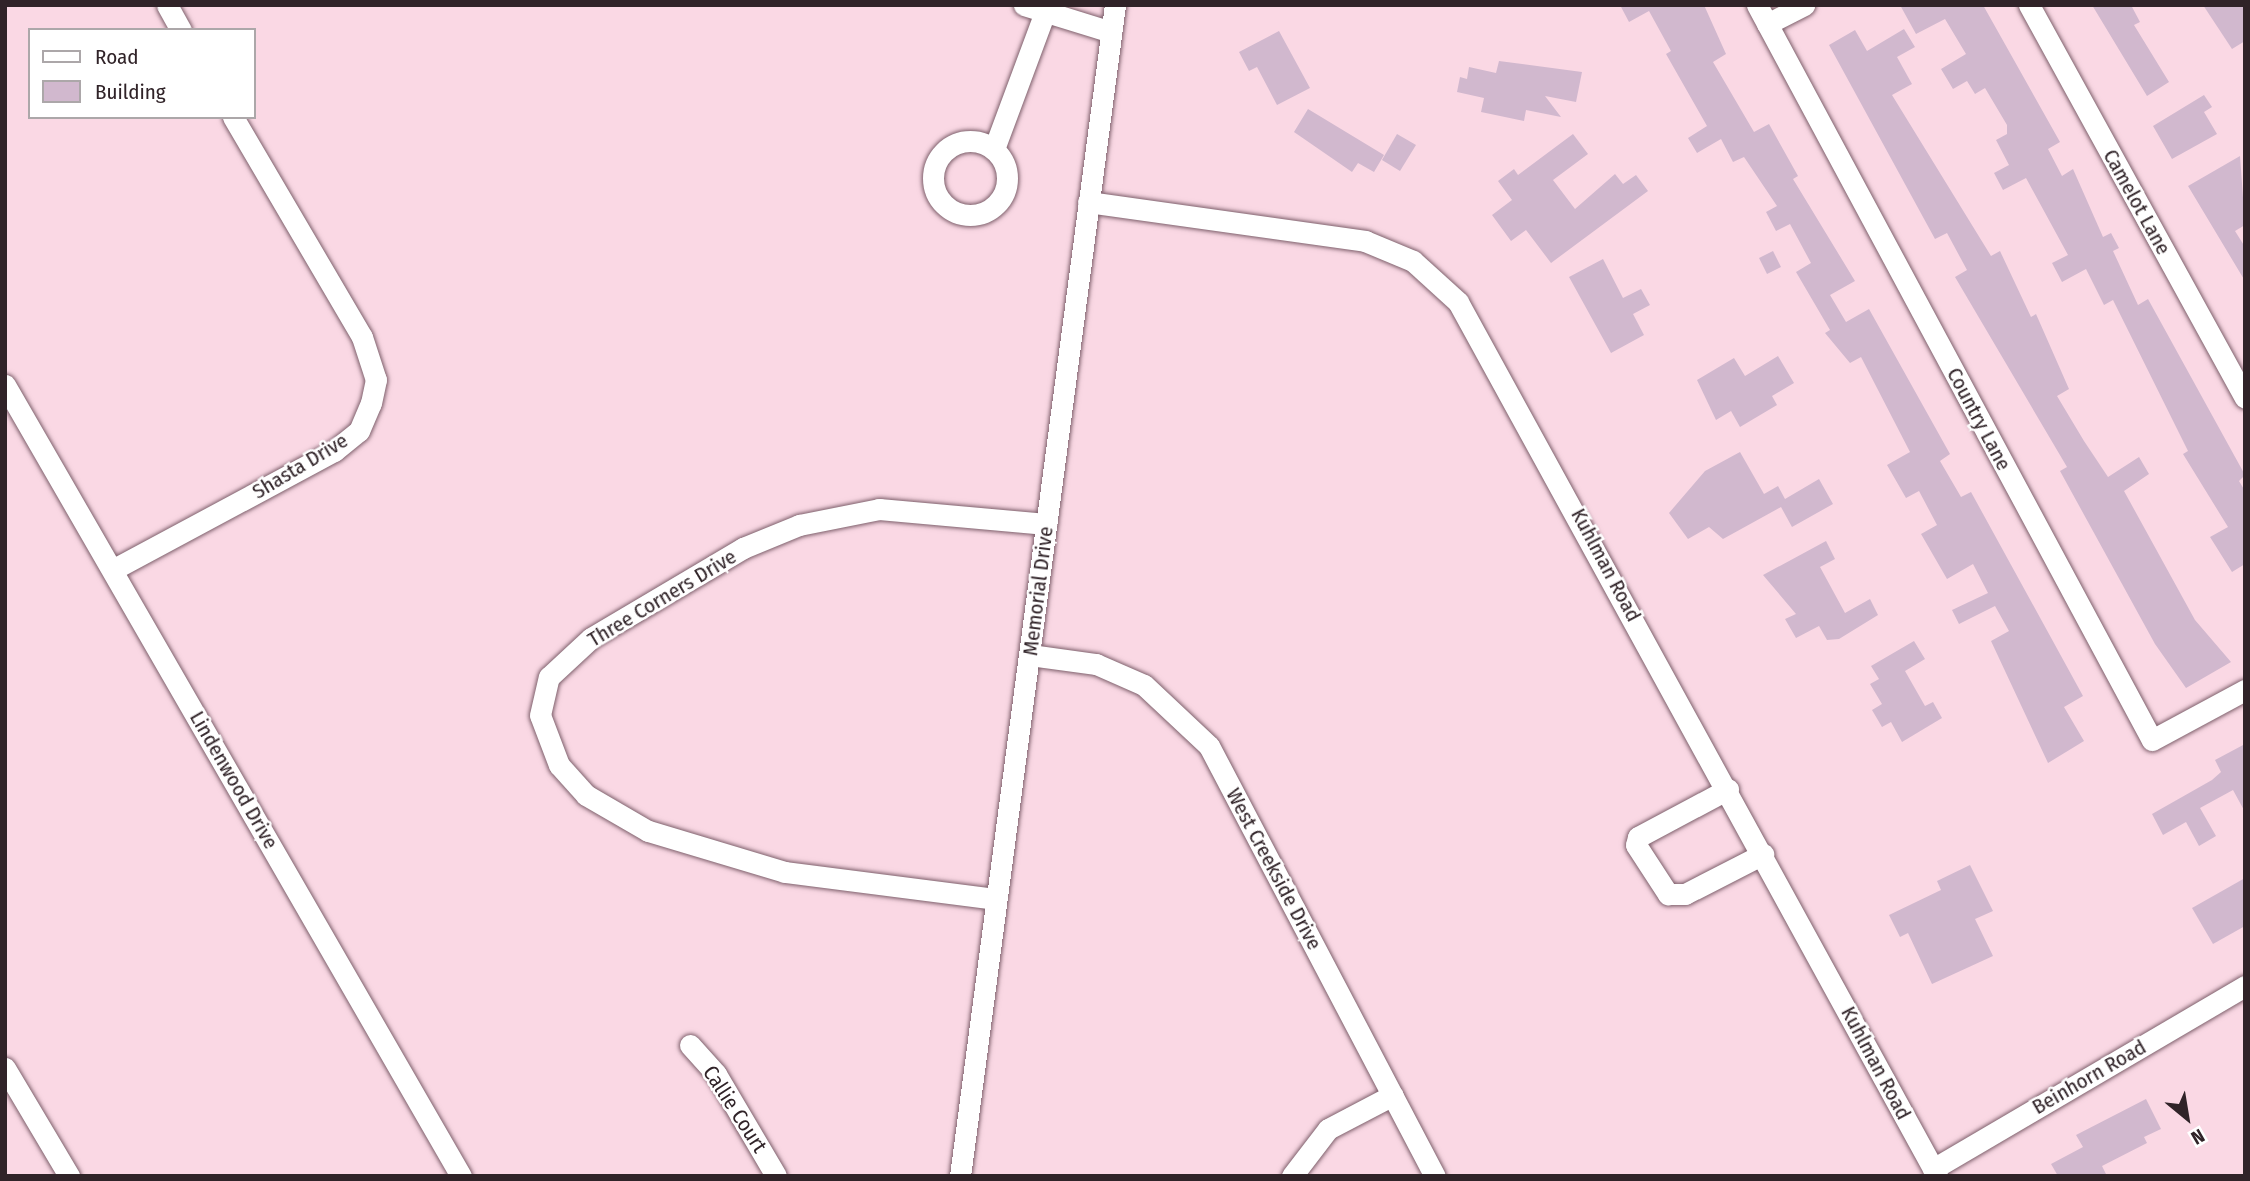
<!DOCTYPE html>
<style>
body{margin:0}
#map{position:relative;width:2250px;height:1181px;overflow:hidden;background:#fad8e4;font-family:"Fira Sans Condensed",sans-serif}
div>[style]{position:absolute}
[style*='--x']{left:calc(var(--x)*1px);top:calc(var(--y)*1px);width:calc(var(--w)*1px);rotate:calc(var(--a)*1deg)}
.building>*{inset:0;background:#d1b8ce}
.roads{filter:drop-shadow(0 0 2px #7e606c) drop-shadow(0 0 2px #7e606c)}
.minor>*{height:21px;margin:-10.5px;padding:0 10.5px;transform-origin:10.5px;border-radius:10.5px;background:#fff}
.minor>.ring{margin:-10.5px;padding:0;box-sizing:content-box;background:none;border:21px solid #fff;border-radius:50%}
span{translate:-50% -50%;white-space:nowrap;text-align:center;line-height:1.15;-webkit-text-stroke:5px #fff;paint-order:stroke}
.street-label{font-size:21px;color:#302328}
.frame{position:absolute;inset:0;border:7px solid #302328;pointer-events:none}
.legend{position:absolute;left:28px;top:28px;width:228px;height:91px;box-sizing:border-box;background:#fff;border:2px solid #aca7a9;margin:0;padding:9px 12px;list-style:none;font-size:21px;color:#302328}
.legend li{display:flex;align-items:center;gap:14px;height:35px}
.legend b{width:35px;border:2px solid #aca7a9}
.north{position:absolute;left:2152px;top:1083px;width:70px;height:70px;-webkit-text-stroke:5px #fff;paint-order:stroke;rotate:150deg;font-size:19px;font-weight:700;line-height:28px;text-align:center;color:#302328}
.north::after{content:'';display:block;margin:auto;width:24px;height:32px;background:#302328;clip-path:polygon(50% 0,100% 100%,50% 72%,0 100%)}
</style>
<div id="map">
<div class="building">
<i style="clip-path:polygon(1620px 5px,1704px 5px,1726px 54px,1713px 62px,1754px 132px,1769px 124px,1798px 176px,1793px 179px,1855px 281px,1830px 295px,1846px 322px,1869px 309px,1950px 454px,1940px 461px,1961px 497px,1971px 492px,2083px 696px,2064px 707px,2084px 741px,2048px 763px,1991px 641px,2009px 631px,1995px 606px,1959px 624px,1952px 610px,1988px 593px,1973px 564px,1947px 579px,1921px 534px,1937px 525px,1919px 491px,1906px 498px,1887px 465px,1910px 452px,1861px 357px,1850px 363px,1825px 333px,1830px 330px,1796px 272px,1811px 263px,1790px 224px,1776px 231px,1766px 212px,1777px 206px,1744px 157px,1733px 162px,1721px 139px,1697px 153px,1688px 138px,1707px 126px,1666px 54px,1671px 51px,1649px 11px,1629px 22px)"></i>
<i style="clip-path:polygon(1900px 5px,1983px 5px,2060px 142px,2048px 149px,2062px 176px,2073px 169px,2103px 237px,2111px 233px,2119px 248px,2113px 251px,2138px 305px,2148px 299px,2245px 475px,2239px 481px,2245px 491px,2245px 564px,2232px 572px,2210px 537px,2228px 527px,2183px 454px,2188px 451px,2113px 300px,2104px 305px,2086px 269px,2062px 282px,2052px 263px,2068px 255px,2026px 178px,2003px 190px,1994px 173px,2009px 165px,1996px 140px,2007px 134px,2007px 125px,1985px 88px,1975px 94px,1967px 81px,1953px 89px,1941px 69px,1966px 54px,1945px 19px,1916px 34px)"></i>
<i style="clip-path:polygon(2092px 5px,2131px 5px,2140px 22px,2134px 25px,2169px 82px,2147px 96px)"></i>
<i style="clip-path:polygon(2203px 5px,2245px 5px,2245px 41px,2232px 49px)"></i>
<i style="clip-path:polygon(1904px 29px,1915px 47px,1897px 57px,1912px 84px,1892px 95px,1991px 256px,2000px 251px,2031px 317px,2036px 314px,2069px 389px,2057px 396px,2084px 441px,2108px 477px,2139px 457px,2149px 474px,2124px 491px,2195px 620px,2231px 662px,2186px 688px,2155px 644px,2060px 471px,2067px 467px,1955px 277px,1967px 270px,1947px 233px,1935px 239px,1829px 45px,1855px 30px,1867px 51px)"></i>
<i style="clip-path:polygon(1279px 31px,1310px 88px,1277px 105px,1257px 67px,1249px 71px,1239px 52px)"></i>
<i style="clip-path:polygon(1499px 61px,1582px 72px,1576px 102px,1545px 96px,1561px 117px,1526px 110px,1524px 121px,1481px 112px,1484px 98px,1457px 92px,1460px 77px,1467px 79px,1469px 67px,1496px 73px)"></i>
<i style="clip-path:polygon(2204px 95px,2212px 107px,2204px 112px,2217px 134px,2172px 159px,2153px 126px)"></i>
<i style="clip-path:polygon(1308px 109px,1384px 155px,1374px 172px,1358px 163px,1352px 172px,1294px 132px)"></i>
<i style="clip-path:polygon(1397px 134px,1416px 145px,1400px 171px,1382px 160px)"></i>
<i style="clip-path:polygon(1573px 134px,1588px 154px,1553px 180px,1575px 209px,1615px 174px,1623px 184px,1636px 175px,1648px 191px,1551px 263px,1526px 230px,1511px 241px,1492px 215px,1512px 200px,1498px 181px,1514px 169px,1518px 175px)"></i>
<i style="clip-path:polygon(2240px 156px,2245px 225px,2235px 231px,2245px 247px,2245px 281px,2188px 186px)"></i>
<i style="clip-path:polygon(1773px 251px,1781px 267px,1767px 274px,1759px 258px)"></i>
<i style="clip-path:polygon(1603px 259px,1623px 298px,1641px 289px,1650px 305px,1633px 314px,1644px 335px,1611px 353px,1569px 277px)"></i>
<i style="clip-path:polygon(1778px 356px,1794px 383px,1772px 396px,1777px 405px,1740px 427px,1731px 411px,1716px 420px,1697px 380px,1734px 358px,1745px 376px)"></i>
<i style="clip-path:polygon(1740px 452px,1764px 494px,1778px 486px,1785px 499px,1819px 479px,1833px 504px,1792px 527px,1781px 507px,1723px 539px,1709px 527px,1688px 539px,1669px 513px,1705px 471px)"></i>
<i style="clip-path:polygon(1826px 541px,1835px 559px,1820px 567px,1845px 613px,1870px 599px,1878px 615px,1839px 639px,1827px 640px,1819px 626px,1796px 638px,1785px 619px,1796px 614px,1763px 575px)"></i>
<i style="clip-path:polygon(1914px 641px,1925px 659px,1905px 671px,1925px 706px,1933px 702px,1942px 718px,1902px 742px,1891px 722px,1882px 727px,1872px 710px,1882px 704px,1870px 684px,1879px 679px,1871px 666px)"></i>
<i style="clip-path:polygon(2245px 744px,2245px 812px,2233px 790px,2200px 808px,2216px 836px,2199px 846px,2186px 822px,2163px 835px,2152px 814px,2212px 780px,2221px 772px,2215px 760px)"></i>
<i style="clip-path:polygon(1970px 865px,1993px 911px,1975px 919px,1993px 956px,1932px 984px,1908px 933px,1900px 937px,1889px 915px,1941px 890px,1937px 881px)"></i>
<i style="clip-path:polygon(2245px 878px,2245px 926px,2213px 944px,2192px 908px)"></i>
<i style="clip-path:polygon(2146px 1099px,2161px 1129px,2144px 1137px,2147px 1143px,2102px 1166px,2107px 1176px,2058px 1176px,2051px 1164px,2083px 1147px,2076px 1135px)"></i>
</div>
<div class="roads">
<div class="minor">
<i style="--x:167;--y:5;--w:29;--a:61"></i>
<i style="--x:1024;--y:5;--w:91;--a:17.2"></i>
<i style="--x:1757;--y:5;--w:834;--a:61.75"></i>
<i style="--x:2152;--y:740;--w:106;--a:-28.3"></i>
<i style="--x:2029;--y:5;--w:448;--a:61.2"></i>
<i style="--x:1767;--y:24;--w:42;--a:-27.2"></i>
<i class="ring" style="left:933px;top:141px;width:53px;height:53px"></i>
<i style="--x:994;--y:149;--w:146;--a:-69.6"></i>
<i style="--x:1088;--y:202;--w:280;--a:8"></i>
<i style="--x:1365;--y:241;--w:52;--a:22.6"></i>
<i style="--x:1413;--y:261;--w:61;--a:42.3"></i>
<i style="--x:1458;--y:302;--w:997;--a:61.27"></i>
<i style="--x:5;--y:385;--w:913;--a:60.04"></i>
<i style="--x:114;--y:569;--w:250;--a:-28.2"></i>
<i style="--x:334;--y:451;--w:32;--a:-39"></i>
<i style="--x:359;--y:431;--w:30;--a:-67"></i>
<i style="--x:371;--y:403;--w:24;--a:-78"></i>
<i style="--x:376;--y:380;--w:45;--a:-108"></i>
<i style="--x:362;--y:337;--w:255;--a:-120.4"></i>
<i style="--x:1030;--y:655;--w:67;--a:7.8"></i>
<i style="--x:1096;--y:664;--w:52;--a:23.6"></i>
<i style="--x:1144;--y:685;--w:89;--a:43.2"></i>
<i style="--x:1209;--y:746;--w:486;--a:62.3"></i>
<i style="--x:1728;--y:789;--w:102;--a:151.9"></i>
<i style="--x:1638;--y:837;--w:8;--a:104"></i>
<i style="--x:1636;--y:845;--w:59;--a:56.9"></i>
<i style="--x:1668;--y:894;--w:17;--a:0"></i>
<i style="--x:1685;--y:894;--w:88;--a:-27.1"></i>
<i style="--x:996;--y:899;--w:213;--a:-172.7"></i>
<i style="--x:785;--y:872;--w:143;--a:-163.3"></i>
<i style="--x:648;--y:831;--w:72;--a:-149.9"></i>
<i style="--x:586;--y:795;--w:40;--a:-132"></i>
<i style="--x:559;--y:765;--w:53;--a:-110.8"></i>
<i style="--x:540;--y:715;--w:39;--a:-77"></i>
<i style="--x:549;--y:677;--w:57;--a:-42.9"></i>
<i style="--x:591;--y:638;--w:177;--a:-30.6"></i>
<i style="--x:743;--y:548;--w:61;--a:-22.3"></i>
<i style="--x:799;--y:525;--w:82;--a:-11.3"></i>
<i style="--x:879;--y:509;--w:168;--a:5.1"></i>
<i style="--x:690;--y:1045;--w:39;--a:48"></i>
<i style="--x:716;--y:1074;--w:118;--a:59.5"></i>
<i style="--x:5;--y:1068;--w:126;--a:59.3"></i>
<i style="--x:1933;--y:1169;--w:362;--a:-30.4"></i>
<i style="--x:960;--y:1176;--w:1181;--a:-82.46"></i>
<i style="--x:1292;--y:1176;--w:59;--a:-52.5"></i>
<i style="--x:1328;--y:1129;--w:73;--a:-27.6"></i>
</div>
</div>
<div class="street-label">
<span style="left:2137px;top:202px;rotate:61deg">Camelot Lane</span>
<span style="left:1979px;top:419px;rotate:62deg">Country Lane</span>
<span style="left:300px;top:466px;rotate:-31deg">Shasta Drive</span>
<span style="left:1606px;top:565px;rotate:62deg">Kuhlman Road</span>
<span style="left:1038px;top:591px;rotate:-83deg">Memorial Drive</span>
<span style="left:662px;top:598px;rotate:-31deg">Three Corners Drive</span>
<span style="left:234px;top:780px;rotate:60deg">Lindenwood Drive</span>
<span style="left:1274px;top:869px;rotate:62deg">West Creekside Drive</span>
<span style="left:1876px;top:1063px;rotate:62deg">Kuhlman Road</span>
<span style="left:2089px;top:1077px;rotate:-30deg">Beinhorn Road</span>
<span style="left:735px;top:1109px;rotate:57deg">Callie Court</span>
</div>
<div class="frame"></div>
<ul class="legend">
<li><b style="height:9px;background:#fff"></b>Road</li>
<li><b style="height:19px;background:#d1b8ce"></b>Building</li>
</ul>
<div class="north">N</div>
</div>
